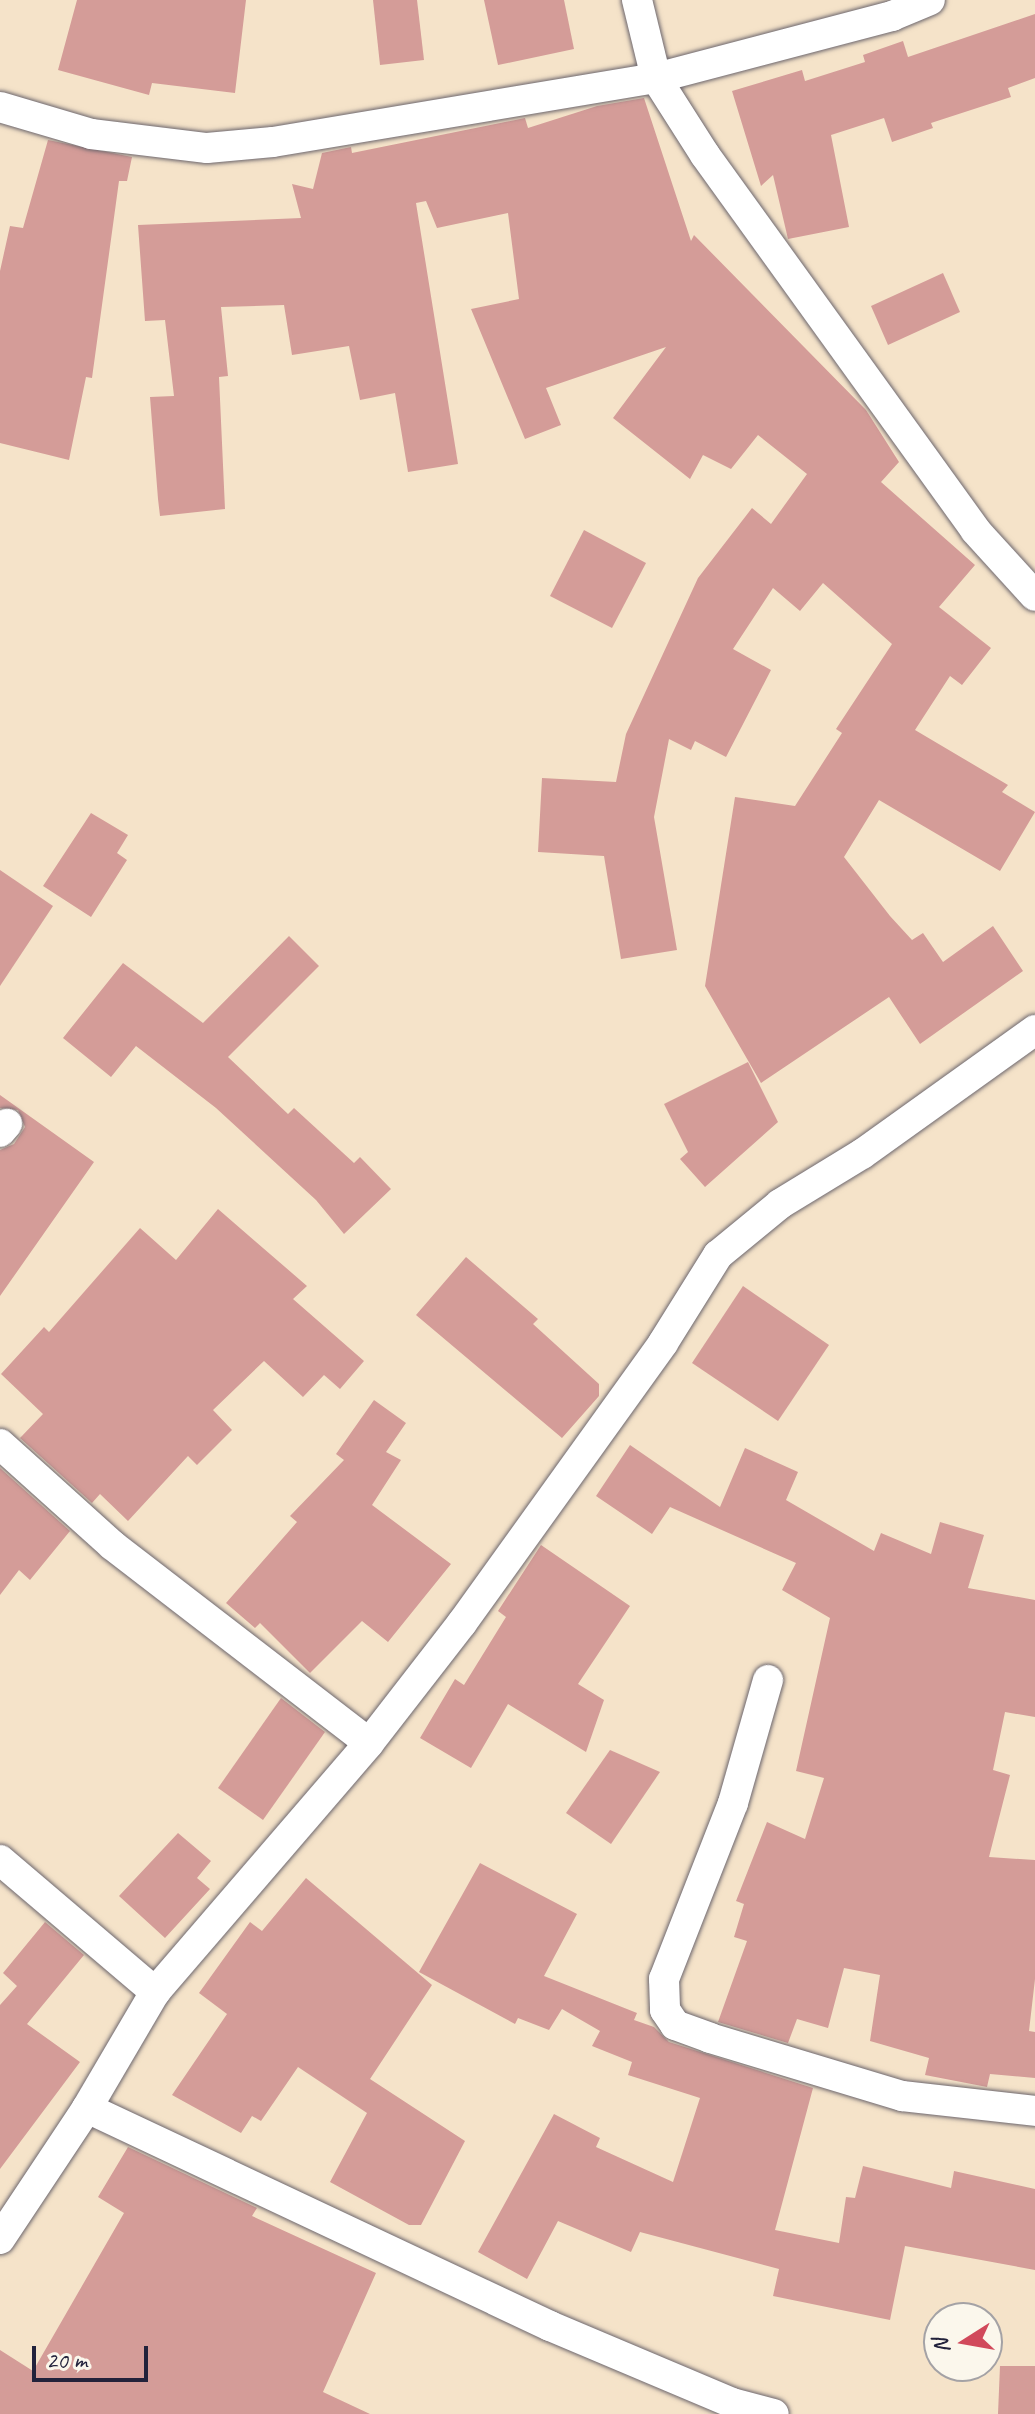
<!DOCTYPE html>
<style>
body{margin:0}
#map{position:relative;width:1035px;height:2414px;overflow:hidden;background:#f5e3c9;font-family:Caveat,sans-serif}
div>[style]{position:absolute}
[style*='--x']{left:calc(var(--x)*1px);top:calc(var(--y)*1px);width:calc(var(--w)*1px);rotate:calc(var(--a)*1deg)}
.building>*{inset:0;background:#d49c98}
.roads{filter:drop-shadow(0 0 2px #6c666d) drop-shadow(0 0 2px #6c666d)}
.minor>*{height:30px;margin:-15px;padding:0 15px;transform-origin:15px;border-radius:15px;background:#fff}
span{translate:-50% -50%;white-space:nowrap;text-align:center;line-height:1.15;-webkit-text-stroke:7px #fbf7ec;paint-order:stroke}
.north{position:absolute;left:923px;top:2302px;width:80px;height:80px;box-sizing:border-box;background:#fbf7ec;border:2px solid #a4a2a5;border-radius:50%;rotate:259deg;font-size:22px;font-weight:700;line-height:32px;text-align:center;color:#22223b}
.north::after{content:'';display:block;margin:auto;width:28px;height:36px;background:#d1495b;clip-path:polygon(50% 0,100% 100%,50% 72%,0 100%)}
.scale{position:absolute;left:32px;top:2346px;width:116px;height:36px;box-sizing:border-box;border:4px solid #22223b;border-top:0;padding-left:10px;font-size:24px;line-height:28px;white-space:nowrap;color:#22223b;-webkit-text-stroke:6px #fbf7ec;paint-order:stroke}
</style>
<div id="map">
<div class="building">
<i style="clip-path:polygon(77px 0,246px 0,235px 93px,152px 83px,149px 95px,58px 70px)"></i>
<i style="clip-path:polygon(373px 0,417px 0,424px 60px,380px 65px)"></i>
<i style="clip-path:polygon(484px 0,564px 0,574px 49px,498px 65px)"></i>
<i style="clip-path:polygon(1035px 14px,1035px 78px,1008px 88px,1011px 97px,931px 123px,933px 128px,892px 142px,884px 118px,831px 135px,849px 227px,788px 239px,773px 175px,761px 186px,732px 91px,802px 70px,805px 81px,865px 62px,863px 55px,903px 41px,908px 57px)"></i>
<i style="clip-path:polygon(644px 98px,691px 241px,694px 235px,866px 410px,899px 462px,881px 482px,975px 565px,939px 607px,991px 648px,962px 685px,950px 676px,915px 730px,1008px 785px,1002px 792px,1035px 812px,1000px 871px,879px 800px,844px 857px,890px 916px,912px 940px,923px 933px,943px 962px,993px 926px,1023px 971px,920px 1044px,889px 997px,761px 1083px,705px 986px,735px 797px,795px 806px,842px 733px,836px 729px,892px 644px,823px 583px,800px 611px,773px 588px,733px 649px,771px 670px,726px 757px,695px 741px,691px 750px,669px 739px,654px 817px,677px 950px,621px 959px,604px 856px,538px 852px,542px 778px,616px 782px,626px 734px,698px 578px,752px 508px,771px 524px,807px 474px,758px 435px,731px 469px,703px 455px,690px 479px,613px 418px,666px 347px,546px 388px,561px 425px,525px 439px,471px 309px,519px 299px,508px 213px,437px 228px,426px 201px,416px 203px,458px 464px,408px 472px,395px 393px,360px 400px,349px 346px,292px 355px,284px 305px,221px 307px,228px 376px,219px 377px,225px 509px,160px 516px,158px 499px,150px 397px,174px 396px,165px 320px,145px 321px,138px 225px,301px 218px,292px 184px,313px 189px,322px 153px,351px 147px,352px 153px,525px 118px,528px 128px,597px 106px)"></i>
<i style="clip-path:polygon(48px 140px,132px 157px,127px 181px,119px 181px,92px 378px,86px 377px,69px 460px,0 443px,0 271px,10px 226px,23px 228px)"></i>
<i style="clip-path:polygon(943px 273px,960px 312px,888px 345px,871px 306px)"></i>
<i style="clip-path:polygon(584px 530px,646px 563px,612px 628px,550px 596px)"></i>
<i style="clip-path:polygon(91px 813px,128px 835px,117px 853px,127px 860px,91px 917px,43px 886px)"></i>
<i style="clip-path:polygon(0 870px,53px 906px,0 986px)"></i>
<i style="clip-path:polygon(289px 936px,319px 966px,228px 1057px,288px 1114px,294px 1108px,354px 1163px,360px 1157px,391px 1189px,344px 1234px,316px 1200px,216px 1108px,136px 1046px,111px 1077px,63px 1038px,123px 963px,203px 1023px)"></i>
<i style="clip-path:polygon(748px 1062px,778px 1122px,705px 1187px,680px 1159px,688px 1152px,664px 1104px)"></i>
<i style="clip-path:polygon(0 1095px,94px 1162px,0 1296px,0 1150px,14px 1144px,25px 1127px,18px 1110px,0 1108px)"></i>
<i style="clip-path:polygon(218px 1209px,307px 1286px,293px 1299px,364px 1361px,340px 1389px,324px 1375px,303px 1397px,264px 1361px,213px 1410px,232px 1430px,197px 1465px,188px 1456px,128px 1521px,100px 1494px,92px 1503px,20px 1438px,43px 1414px,1px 1374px,44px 1327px,49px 1332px,140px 1228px,176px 1260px)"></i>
<i style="clip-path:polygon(466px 1257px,538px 1319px,533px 1324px,599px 1384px,599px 1396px,562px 1438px,416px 1315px)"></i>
<i style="clip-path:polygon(743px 1286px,829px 1345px,778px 1421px,692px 1363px)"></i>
<i style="clip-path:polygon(374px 1400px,406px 1423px,386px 1452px,401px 1460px,372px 1505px,451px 1564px,388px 1642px,362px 1621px,310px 1673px,260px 1623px,255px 1628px,226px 1603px,297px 1522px,290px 1516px,344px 1460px,336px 1454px)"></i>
<i style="clip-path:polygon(630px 1445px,720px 1507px,745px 1448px,798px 1472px,786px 1500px,874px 1551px,881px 1533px,931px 1554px,940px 1522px,984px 1535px,968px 1588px,1035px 1600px,1035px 1717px,1005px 1712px,993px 1770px,1010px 1775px,989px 1857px,1035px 1860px,1035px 1979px,1029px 2031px,1035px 2032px,1035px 2078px,990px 2074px,987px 2087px,925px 2075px,929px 2058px,870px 2041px,880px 1975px,844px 1968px,828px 2028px,797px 2019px,788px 2043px,718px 2022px,747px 1941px,734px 1937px,744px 1904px,736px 1901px,767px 1822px,805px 1839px,824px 1778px,796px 1771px,830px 1618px,782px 1590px,796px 1563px,670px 1507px,652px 1534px,596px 1496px)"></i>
<i style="clip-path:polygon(0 1468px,70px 1531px,30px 1580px,19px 1570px,0 1595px)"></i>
<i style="clip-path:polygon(541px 1545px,630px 1606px,578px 1684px,604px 1700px,586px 1752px,508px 1704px,471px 1768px,420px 1738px,455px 1679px,464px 1685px,506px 1617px,498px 1611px)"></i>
<i style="clip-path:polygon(281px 1698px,325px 1732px,263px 1820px,218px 1788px)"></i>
<i style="clip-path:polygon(610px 1750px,660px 1772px,611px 1844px,566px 1813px)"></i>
<i style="clip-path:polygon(178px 1833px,211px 1861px,197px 1878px,210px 1889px,165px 1938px,119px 1896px)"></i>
<i style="clip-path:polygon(480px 1863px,577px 1914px,544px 1976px,637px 2013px,634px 2020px,654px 2027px,669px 2042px,813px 2088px,775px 2230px,839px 2243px,846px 2197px,855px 2198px,863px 2166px,951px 2188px,954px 2171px,1035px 2189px,1035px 2270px,905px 2246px,890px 2320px,773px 2296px,779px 2269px,640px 2232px,631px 2252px,558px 2221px,527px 2279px,478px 2252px,554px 2114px,600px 2138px,596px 2147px,673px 2182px,700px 2098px,628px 2075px,632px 2062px,592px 2046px,600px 2031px,562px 2009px,549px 2030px,518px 2018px,515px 2024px,419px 1972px)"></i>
<i style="clip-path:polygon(306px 1878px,432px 1985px,370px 2079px,465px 2141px,421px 2225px,409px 2225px,330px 2182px,367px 2113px,298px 2067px,261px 2121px,252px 2116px,241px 2133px,172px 2095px,227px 2014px,199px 1993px,250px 1922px,262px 1931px)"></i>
<i style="clip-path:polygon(45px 1922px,84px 1955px,27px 2024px,80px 2062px,0 2169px,0 2005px,17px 1986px,3px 1973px)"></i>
<i style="clip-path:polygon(128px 2147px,257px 2208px,252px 2216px,376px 2273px,323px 2392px,370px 2414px,0 2414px,0 2350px,33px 2371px,124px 2213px,98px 2197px)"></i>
<i style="clip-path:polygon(1000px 2366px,1035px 2366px,1035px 2414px,998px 2414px)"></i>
</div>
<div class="roads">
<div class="minor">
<i style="--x:637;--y:0;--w:80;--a:76.3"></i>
<i style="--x:656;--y:78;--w:91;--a:57.5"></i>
<i style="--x:705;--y:155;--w:462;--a:54.2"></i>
<i style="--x:975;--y:530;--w:89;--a:47.7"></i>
<i style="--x:0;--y:107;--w:95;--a:16.5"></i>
<i style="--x:91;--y:134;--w:117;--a:6.9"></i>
<i style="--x:207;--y:148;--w:66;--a:-5.2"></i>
<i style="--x:273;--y:142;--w:388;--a:-9.5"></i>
<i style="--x:656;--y:78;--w:244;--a:-14.7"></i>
<i style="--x:892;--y:16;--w:41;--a:-22.8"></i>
<i style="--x:0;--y:1132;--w:11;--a:-49"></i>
<i style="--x:0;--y:1444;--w:151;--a:42"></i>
<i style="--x:112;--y:1545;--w:324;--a:37.6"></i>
<i style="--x:768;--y:1680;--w:128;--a:105.9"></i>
<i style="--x:733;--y:1803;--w:189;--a:111.4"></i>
<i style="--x:664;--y:1979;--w:31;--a:88"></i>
<i style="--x:665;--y:2010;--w:18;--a:56"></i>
<i style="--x:675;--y:2025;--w:37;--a:20"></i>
<i style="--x:710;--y:2038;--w:201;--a:16.8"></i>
<i style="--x:902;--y:2096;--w:134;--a:6.4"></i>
<i style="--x:0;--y:1860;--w:204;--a:40.4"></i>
<i style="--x:87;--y:2108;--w:512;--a:25.21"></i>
<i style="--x:550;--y:2326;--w:198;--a:22.9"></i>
<i style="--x:732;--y:2403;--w:43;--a:14.7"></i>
<i style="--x:0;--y:2239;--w:157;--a:-56.4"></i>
<i style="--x:87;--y:2108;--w:134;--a:-59.6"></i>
<i style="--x:155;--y:1992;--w:328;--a:-49.3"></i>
<i style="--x:369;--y:1743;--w:152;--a:-52.2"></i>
<i style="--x:462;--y:1623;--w:345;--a:-54.3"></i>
<i style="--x:663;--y:1343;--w:104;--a:-58"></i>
<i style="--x:718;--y:1255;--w:80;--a:-39.4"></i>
<i style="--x:780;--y:1204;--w:96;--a:-31.4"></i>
<i style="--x:862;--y:1154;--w:213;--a:-35.6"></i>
</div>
</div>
<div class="north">N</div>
<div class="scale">20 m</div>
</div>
